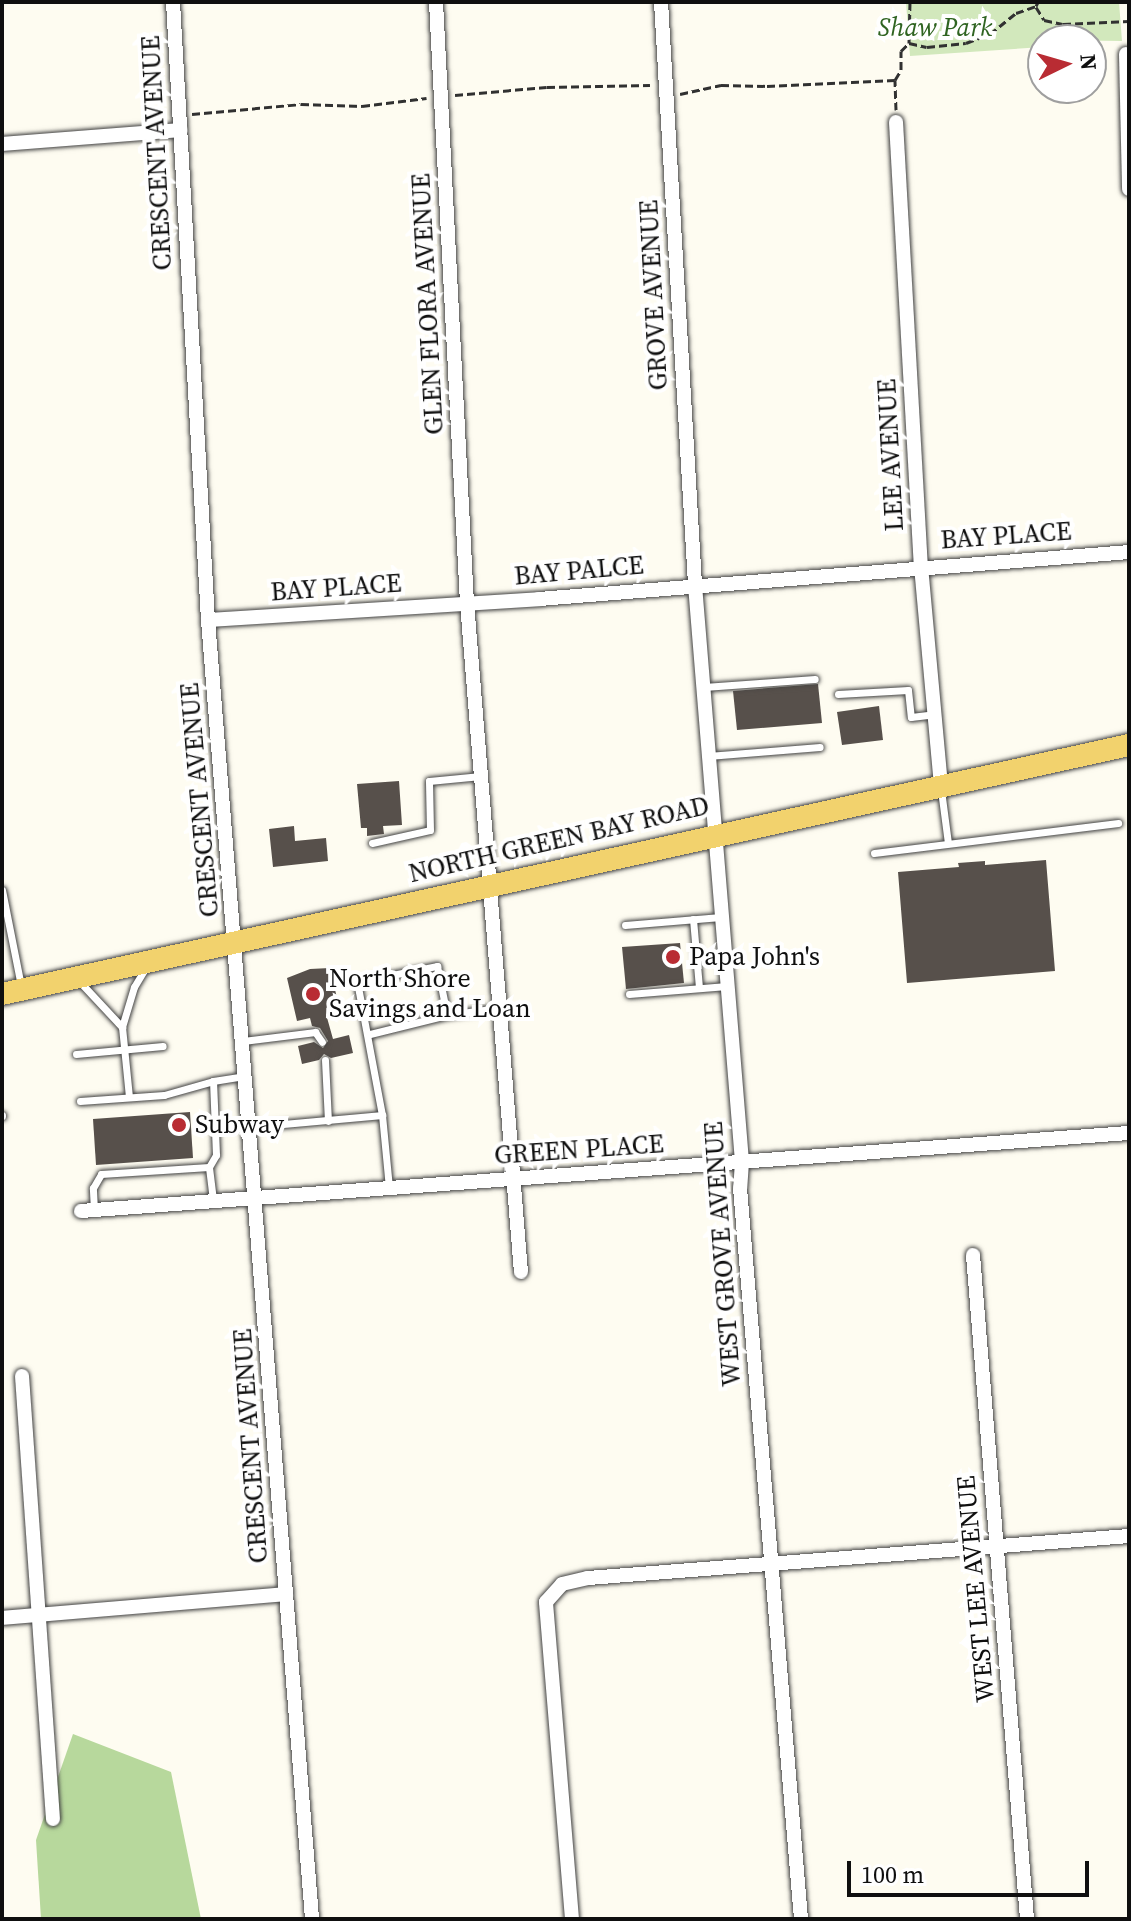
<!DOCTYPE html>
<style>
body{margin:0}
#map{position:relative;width:1131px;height:1921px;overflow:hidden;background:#fefcf1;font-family:"Source Serif 4",serif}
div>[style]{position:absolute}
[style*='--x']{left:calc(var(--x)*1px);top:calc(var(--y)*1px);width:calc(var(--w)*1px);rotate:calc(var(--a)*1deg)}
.green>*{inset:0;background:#d2e8bc}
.forest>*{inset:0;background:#b7d89c}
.building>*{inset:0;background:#57504b}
.path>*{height:3px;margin-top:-1.5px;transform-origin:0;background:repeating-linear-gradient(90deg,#313131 0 8px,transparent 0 12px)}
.roads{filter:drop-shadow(0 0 2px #424242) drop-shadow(0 0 2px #424242)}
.service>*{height:7px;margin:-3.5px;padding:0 3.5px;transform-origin:3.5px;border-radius:3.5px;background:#fff}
.minor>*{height:14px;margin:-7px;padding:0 7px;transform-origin:7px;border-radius:7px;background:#fff}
.primary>*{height:22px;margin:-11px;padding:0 11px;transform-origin:11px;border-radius:11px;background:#f2d26d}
.dots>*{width:22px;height:22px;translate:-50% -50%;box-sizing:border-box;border:4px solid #fff;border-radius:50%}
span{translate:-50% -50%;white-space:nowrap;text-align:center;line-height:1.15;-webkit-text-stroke:8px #fff;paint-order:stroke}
.park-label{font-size:26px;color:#2f6421;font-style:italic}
.street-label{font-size:26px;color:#0f0f0f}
.poi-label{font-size:26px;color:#0f0f0f}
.left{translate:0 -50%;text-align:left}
.frame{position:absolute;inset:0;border:4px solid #0f0f0f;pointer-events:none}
.north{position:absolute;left:1027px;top:24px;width:80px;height:80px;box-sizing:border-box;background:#fff;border:2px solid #9f9f9f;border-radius:50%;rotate:85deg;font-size:22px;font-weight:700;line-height:32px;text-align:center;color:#0f0f0f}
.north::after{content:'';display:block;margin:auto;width:28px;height:36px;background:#b92c33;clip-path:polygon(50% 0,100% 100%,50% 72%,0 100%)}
.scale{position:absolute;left:847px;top:1861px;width:242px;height:36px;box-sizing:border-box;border:4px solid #0f0f0f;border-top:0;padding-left:10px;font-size:24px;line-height:28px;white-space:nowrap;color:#0f0f0f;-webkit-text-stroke:6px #fff;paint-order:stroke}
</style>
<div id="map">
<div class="green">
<i style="clip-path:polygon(906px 2px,1119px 2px,1122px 41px,1043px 40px,1043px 47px,910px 56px)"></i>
</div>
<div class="forest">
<i style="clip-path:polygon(73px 1734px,171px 1772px,201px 1919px,41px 1919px,36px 1840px)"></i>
</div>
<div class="building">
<i style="clip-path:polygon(818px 684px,822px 723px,737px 730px,733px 691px)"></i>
<i style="clip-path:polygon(879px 706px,883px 740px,842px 745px,837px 712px)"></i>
<i style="clip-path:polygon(399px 781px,402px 825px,383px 826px,384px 834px,367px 836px,367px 828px,361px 828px,357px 784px)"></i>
<i style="clip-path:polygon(294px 826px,295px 841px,326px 838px,328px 861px,273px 867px,269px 829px)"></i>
<i style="clip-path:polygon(1046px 860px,1055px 971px,907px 983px,898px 872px,959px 867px,958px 863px,985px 861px,985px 865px)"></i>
<i style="clip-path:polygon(680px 943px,684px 983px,626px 989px,622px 947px)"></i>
<i style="clip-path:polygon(330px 968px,340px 1011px,326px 1014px,333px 1039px,349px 1035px,353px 1053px,331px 1058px,324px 1054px,319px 1060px,302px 1064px,298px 1046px,314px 1042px,323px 1048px,328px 1041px,320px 1028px,312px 1026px,310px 1018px,297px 1021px,287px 978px,310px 969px)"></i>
<i style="clip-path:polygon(190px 1112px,193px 1158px,96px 1165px,93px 1119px)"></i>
</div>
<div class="path">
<i style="--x:910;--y:2;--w:41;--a:91.4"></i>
<i style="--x:909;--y:43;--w:18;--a:13"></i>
<i style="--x:927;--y:47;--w:39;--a:-6"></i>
<i style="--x:966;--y:43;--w:26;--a:-21"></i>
<i style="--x:990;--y:34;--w:33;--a:-39"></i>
<i style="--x:1016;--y:13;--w:21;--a:-19"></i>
<i style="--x:1036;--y:6;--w:4;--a:-63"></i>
<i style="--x:1036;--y:7;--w:15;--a:58"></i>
<i style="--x:1044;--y:20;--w:19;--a:12"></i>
<i style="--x:1063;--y:24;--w:66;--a:-2.6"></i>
<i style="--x:680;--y:94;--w:42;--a:-12.4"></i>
<i style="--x:721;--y:85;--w:46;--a:1.2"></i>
<i style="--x:767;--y:86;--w:128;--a:-2.7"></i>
<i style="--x:455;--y:95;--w:92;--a:-5"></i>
<i style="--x:547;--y:87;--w:103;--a:-1.1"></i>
<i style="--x:896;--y:110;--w:30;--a:-92"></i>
<i style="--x:895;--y:80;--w:12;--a:-59"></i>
<i style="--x:901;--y:70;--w:19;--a:-90"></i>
<i style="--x:901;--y:51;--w:11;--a:-45"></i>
<i style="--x:192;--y:114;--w:109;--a:-5.2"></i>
<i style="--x:301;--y:104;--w:61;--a:1.9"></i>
<i style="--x:362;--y:106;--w:65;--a:-7"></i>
</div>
<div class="roads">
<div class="service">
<i style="--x:704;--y:687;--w:111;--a:-4.1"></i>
<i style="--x:838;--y:694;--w:70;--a:-3.3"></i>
<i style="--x:908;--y:690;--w:27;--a:84"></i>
<i style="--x:911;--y:717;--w:23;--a:-7"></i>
<i style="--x:708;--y:756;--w:112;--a:-4.6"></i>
<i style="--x:941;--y:790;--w:53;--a:82.5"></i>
<i style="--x:372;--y:843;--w:59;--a:-12.6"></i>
<i style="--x:430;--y:830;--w:49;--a:-91.2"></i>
<i style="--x:429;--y:781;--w:52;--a:-5.5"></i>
<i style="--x:874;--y:853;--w:246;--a:-7"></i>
<i style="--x:2;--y:890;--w:98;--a:78.8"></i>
<i style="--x:693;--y:919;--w:69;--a:85"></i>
<i style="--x:625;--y:925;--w:96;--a:-4.8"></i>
<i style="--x:80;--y:982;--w:62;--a:47"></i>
<i style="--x:629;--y:994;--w:98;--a:-4.7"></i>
<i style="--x:370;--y:1034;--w:79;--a:-13.9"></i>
<i style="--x:447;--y:1015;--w:52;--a:-7.7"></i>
<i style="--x:243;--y:1041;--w:73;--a:-7.1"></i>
<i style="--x:315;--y:1032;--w:12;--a:55"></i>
<i style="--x:76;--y:1054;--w:87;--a:-5.3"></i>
<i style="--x:325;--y:1060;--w:61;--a:87.2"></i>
<i style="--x:129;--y:1097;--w:70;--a:-95.7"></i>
<i style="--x:122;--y:1027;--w:42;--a:-73.3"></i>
<i style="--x:134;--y:987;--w:21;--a:-59"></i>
<i style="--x:80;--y:1101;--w:84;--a:-4.1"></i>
<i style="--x:164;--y:1095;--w:51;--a:-15.9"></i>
<i style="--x:213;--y:1081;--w:33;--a:-9"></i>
<i style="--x:2;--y:1115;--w:1;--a:90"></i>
<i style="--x:382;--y:1115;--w:135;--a:-100.6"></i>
<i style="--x:357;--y:982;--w:82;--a:-11.3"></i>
<i style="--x:437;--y:966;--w:50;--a:78.5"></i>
<i style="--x:250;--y:1127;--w:133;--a:-5.2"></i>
<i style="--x:382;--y:1115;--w:73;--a:84.5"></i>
<i style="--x:213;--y:1200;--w:33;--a:-97"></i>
<i style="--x:209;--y:1167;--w:14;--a:-60"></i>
<i style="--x:216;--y:1155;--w:74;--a:-92.3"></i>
<i style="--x:94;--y:1210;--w:22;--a:-93"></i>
<i style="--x:93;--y:1188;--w:16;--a:-60"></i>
<i style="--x:101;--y:1174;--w:108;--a:-3.7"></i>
</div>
<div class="minor">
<i style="--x:173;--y:2;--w:619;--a:86.76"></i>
<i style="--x:208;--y:620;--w:1303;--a:85.42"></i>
<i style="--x:436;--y:2;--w:602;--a:87.05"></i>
<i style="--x:467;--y:603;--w:671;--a:85.39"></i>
<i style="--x:661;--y:2;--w:584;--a:86.66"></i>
<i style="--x:695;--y:585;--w:579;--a:85.34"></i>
<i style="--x:742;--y:1162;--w:26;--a:94"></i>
<i style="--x:740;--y:1188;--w:734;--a:85.23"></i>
<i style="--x:1126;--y:54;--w:135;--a:88.7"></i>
<i style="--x:896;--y:122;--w:445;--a:86.8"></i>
<i style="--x:921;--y:566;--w:220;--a:84.8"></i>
<i style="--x:2;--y:144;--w:179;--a:-4.5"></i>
<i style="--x:208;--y:620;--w:332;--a:-3.6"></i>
<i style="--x:539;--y:599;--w:592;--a:-4.55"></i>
<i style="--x:81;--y:1211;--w:1051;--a:-4.26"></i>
<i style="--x:973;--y:1255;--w:666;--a:85.35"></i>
<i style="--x:22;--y:1376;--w:444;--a:86"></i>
<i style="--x:2;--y:1618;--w:285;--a:-4.8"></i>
<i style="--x:572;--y:1919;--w:318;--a:-94.7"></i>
<i style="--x:546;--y:1602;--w:24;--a:-48"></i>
<i style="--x:562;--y:1584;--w:27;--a:-13"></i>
<i style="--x:588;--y:1578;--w:543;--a:-4.44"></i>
</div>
<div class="primary">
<i style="--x:2;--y:994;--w:1154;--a:-12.46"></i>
</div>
</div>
<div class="dots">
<i style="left:673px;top:957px;background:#b92c33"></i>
<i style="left:313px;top:994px;background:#b92c33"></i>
<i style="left:179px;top:1125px;background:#b92c33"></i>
</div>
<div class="park-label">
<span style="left:935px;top:28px">Shaw Park</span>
</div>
<div class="street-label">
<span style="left:157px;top:153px;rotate:-93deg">CRESCENT AVENUE</span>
<span style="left:654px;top:295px;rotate:-93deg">GROVE AVENUE</span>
<span style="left:428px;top:304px;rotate:-93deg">GLEN FLORA AVENUE</span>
<span style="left:891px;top:455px;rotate:-93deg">LEE AVENUE</span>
<span style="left:1006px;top:536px;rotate:-4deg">BAY PLACE</span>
<span style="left:579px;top:571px;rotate:-5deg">BAY PALCE</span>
<span style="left:336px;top:588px;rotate:-4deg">BAY PLACE</span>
<span style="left:200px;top:800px;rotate:-95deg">CRESCENT AVENUE</span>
<span style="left:559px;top:840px;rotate:-13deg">NORTH GREEN BAY ROAD</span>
<span style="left:579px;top:1150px;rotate:-4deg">GREEN PLACE</span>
<span style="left:723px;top:1254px;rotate:-94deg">WEST GROVE AVENUE</span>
<span style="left:251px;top:1446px;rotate:-94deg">CRESCENT AVENUE</span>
<span style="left:976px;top:1589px;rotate:-95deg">WEST LEE AVENUE</span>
</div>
<div class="poi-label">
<span class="left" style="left:689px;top:957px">Papa John's</span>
<span class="left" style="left:329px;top:994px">North Shore<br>Savings and Loan</span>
<span class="left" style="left:195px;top:1125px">Subway</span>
</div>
<div class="frame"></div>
<div class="north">N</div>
<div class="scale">100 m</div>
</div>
